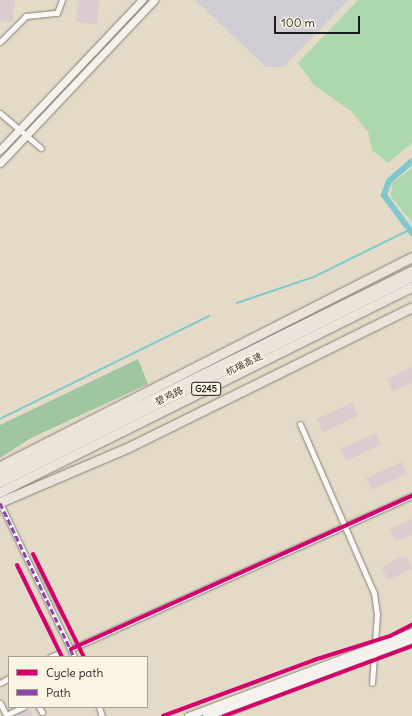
<!DOCTYPE html>
<meta charset="utf-8">
<style>
body{margin:0}
#map{position:relative;width:412px;height:716px;overflow:hidden;background:#e3dac7;font-family:Delius,"LXGW WenKai TC",sans-serif}
div>[style]{position:absolute}
[style*='--x']{left:calc(var(--x)*1px);top:calc(var(--y)*1px);width:calc(var(--w)*1px);rotate:calc(var(--a)*1deg)}
.industrial>*{inset:0;background:#cfcdd3}
.green>*{inset:0;background:#add7ac}
.forest>*{inset:0;background:#9fc69f}
.stream>*{height:1.5px;margin:-0.75px;padding:0 0.75px;transform-origin:0.75px;border-radius:0.75px;background:#80c8cd}
.canal>*{height:6px;margin:-3px;padding:0 3px;transform-origin:3px;border-radius:3px;background:#80c8cd}
.building>*{inset:0;background:#d9cdd0}
.roads{filter:drop-shadow(0 0 1px #868178) drop-shadow(0 0 1px #868178)}
.street>*{height:5px;margin:-2.5px;padding:0 2.5px;transform-origin:2.5px;border-radius:2.5px;background:#fbf9f7}
.secondary>*{height:7px;margin:-3.5px;padding:0 3.5px;transform-origin:3.5px;border-radius:3.5px;background:#f5f1ec}
.highway>*{height:9px;margin:-4.5px;padding:0 4.5px;transform-origin:4.5px;border-radius:4.5px;background:#ece3db}
.quiet>*{height:3px;margin-top:-1.5px;transform-origin:0;background:repeating-linear-gradient(90deg,#8e44ad 0 6px,transparent 0 9px)}
.cycleway>*{height:4px;margin:-2px;padding:0 2px;transform-origin:2px;border-radius:2px;background:#d6006c}
span{translate:-50% -50%;white-space:nowrap;text-align:center;line-height:1.15;-webkit-text-stroke:4px #fcf5e5;paint-order:stroke}
.shield-label span{padding:1px 3px;background:#fcf5e5;border:1px solid;border-radius:3px;-webkit-text-stroke-width:0}
.shield-label{font-size:9px;color:#1c1c1c;font-weight:700}
.street-label{font-size:10px;color:#1c1c1c}
.legend{position:absolute;left:8px;top:656px;width:140px;height:52px;box-sizing:border-box;background:#fcf5e5;border:1px solid #a29e95;margin:0;padding:5px 7px;list-style:none;font-size:12px;color:#1c1c1c}
.legend li{display:flex;align-items:center;gap:8px;height:20px}
.legend b{width:20px;border:1px solid #a29e95}
.scale{position:absolute;left:274px;top:16px;width:86px;height:18px;box-sizing:border-box;border:2px solid #1c1c1c;border-top:0;padding-left:5px;font-size:12px;line-height:14px;white-space:nowrap;color:#1c1c1c;-webkit-text-stroke:3px #fcf5e5;paint-order:stroke}
</style>
<div id="map">
<div class="industrial">
<i style="clip-path:polygon(195px 0,349px 0,283px 67px,266px 67px)"></i>
</div>
<div class="green">
<i style="clip-path:polygon(358px 0,412px 0,412px 143px,388px 163px,372px 150px,368px 132px,351px 111px,314px 85px,298px 63px)"></i>
<i style="clip-path:polygon(412px 168px,412px 222px,391px 197px,392px 183px)"></i>
</div>
<div class="forest">
<i style="clip-path:polygon(138px 359px,148px 384px,31px 438px,0 458px,0 425px)"></i>
<i style="clip-path:polygon(38px 567px,63px 618px,62px 619px,36px 568px)"></i>
<i style="clip-path:polygon(39px 608px,49px 622px,60px 646px,37px 609px)"></i>
<i style="clip-path:polygon(313px 661px,314px 662px,282px 673px,282px 672px)"></i>
<i style="clip-path:polygon(339px 669px,340px 671px,213px 716px)"></i>
<i style="clip-path:polygon(341px 674px,233px 716px,229px 716px)"></i>
<i style="clip-path:polygon(269px 677px,270px 679px,239px 691px,239px 689px)"></i>
</div>
<div class="stream">
<i style="--x:237;--y:303;--w:81;--a:-18.7"></i>
<i style="--x:314;--y:277;--w:106;--a:-26.3"></i>
<i style="--x:0;--y:419;--w:233;--a:-26.2"></i>
</div>
<div class="canal">
<i style="--x:412;--y:161;--w:30;--a:139"></i>
<i style="--x:389;--y:181;--w:15;--a:110"></i>
<i style="--x:384;--y:195;--w:47;--a:53.6"></i>
</div>
<div class="building">
<i style="clip-path:polygon(0 0,15px 0,12px 22px,0 21px)"></i>
<i style="clip-path:polygon(78px 0,99px 0,97px 24px,76px 22px)"></i>
<i style="clip-path:polygon(412px 367px,412px 383px,393px 391px,387px 379px)"></i>
<i style="clip-path:polygon(352px 403px,358px 416px,323px 432px,317px 419px)"></i>
<i style="clip-path:polygon(376px 433px,381px 445px,346px 461px,340px 449px)"></i>
<i style="clip-path:polygon(402px 462px,407px 474px,372px 490px,366px 478px)"></i>
<i style="clip-path:polygon(412px 519px,412px 535px,395px 541px,390px 529px)"></i>
<i style="clip-path:polygon(400px 556px,402px 559px,407px 557px,412px 569px,388px 580px,382px 568px)"></i>
<i style="clip-path:polygon(30px 708px,33px 716px,14px 716px)"></i>
</div>
<div class="roads">
<div class="street">
<i style="--x:0;--y:42;--w:37;--a:-45"></i>
<i style="--x:26;--y:16;--w:31;--a:-6"></i>
<i style="--x:57;--y:13;--w:14;--a:-69"></i>
<i style="--x:0;--y:113;--w:54;--a:40.5"></i>
<i style="--x:300;--y:424;--w:184;--a:66.4"></i>
<i style="--x:374;--y:593;--w:21;--a:82"></i>
<i style="--x:377;--y:614;--w:69;--a:94.1"></i>
<i style="--x:0;--y:503;--w:171;--a:64.3"></i>
<i style="--x:71;--y:649;--w:374;--a:-24.2"></i>
<i style="--x:50;--y:657;--w:8;--a:-23"></i>
<i style="--x:0;--y:683;--w:10;--a:-29"></i>
<i style="--x:0;--y:703;--w:15;--a:62"></i>
<i style="--x:39;--y:707;--w:6;--a:59"></i>
<i style="--x:99;--y:707;--w:9;--a:72"></i>
<i style="--x:6;--y:715;--w:19;--a:-25"></i>
</div>
<div class="secondary">
<i style="--x:0;--y:150;--w:207;--a:-46.6"></i>
<i style="--x:0;--y:163;--w:224;--a:-46.6"></i>
<i style="--x:188;--y:716;--w:239;--a:-20.6"></i>
<i style="--x:206;--y:716;--w:220;--a:-20.5"></i>
</div>
<div class="highway">
<i style="--x:0;--y:466;--w:462;--a:-26.9"></i>
<i style="--x:0;--y:474;--w:460;--a:-26.3"></i>
<i style="--x:0;--y:482;--w:460;--a:-26.5"></i>
<i style="--x:0;--y:492;--w:460;--a:-26.5"></i>
<i style="--x:0;--y:502;--w:140;--a:-23.1"></i>
<i style="--x:129;--y:447;--w:316;--a:-26.3"></i>
</div>
</div>
<div class="quiet">
<i style="--x:0;--y:503;--w:171;--a:64.3"></i>
</div>
<div class="cycleway">
<i style="--x:33;--y:554;--w:115;--a:63.7"></i>
<i style="--x:17;--y:565;--w:102;--a:63.9"></i>
<i style="--x:71;--y:649;--w:374;--a:-24.2"></i>
<i style="--x:163;--y:716;--w:161;--a:-20.3"></i>
<i style="--x:314;--y:660;--w:80;--a:-17.5"></i>
<i style="--x:390;--y:636;--w:25;--a:-27"></i>
<i style="--x:224;--y:716;--w:201;--a:-20.4"></i>
</div>
<div class="shield-label">
<span style="left:206px;top:389px">G245</span>
</div>
<div class="street-label">
<span style="left:244px;top:364px;rotate:-26deg">杭瑞高速</span>
<span style="left:169px;top:396px;rotate:-26deg">碧鸡路</span>
</div>
<ul class="legend">
<li><b style="height:5px;background:#d6006c"></b>Cycle path</li>
<li><b style="height:5px;background:#8e44ad"></b>Path</li>
</ul>
<div class="scale">100 m</div>
</div>
